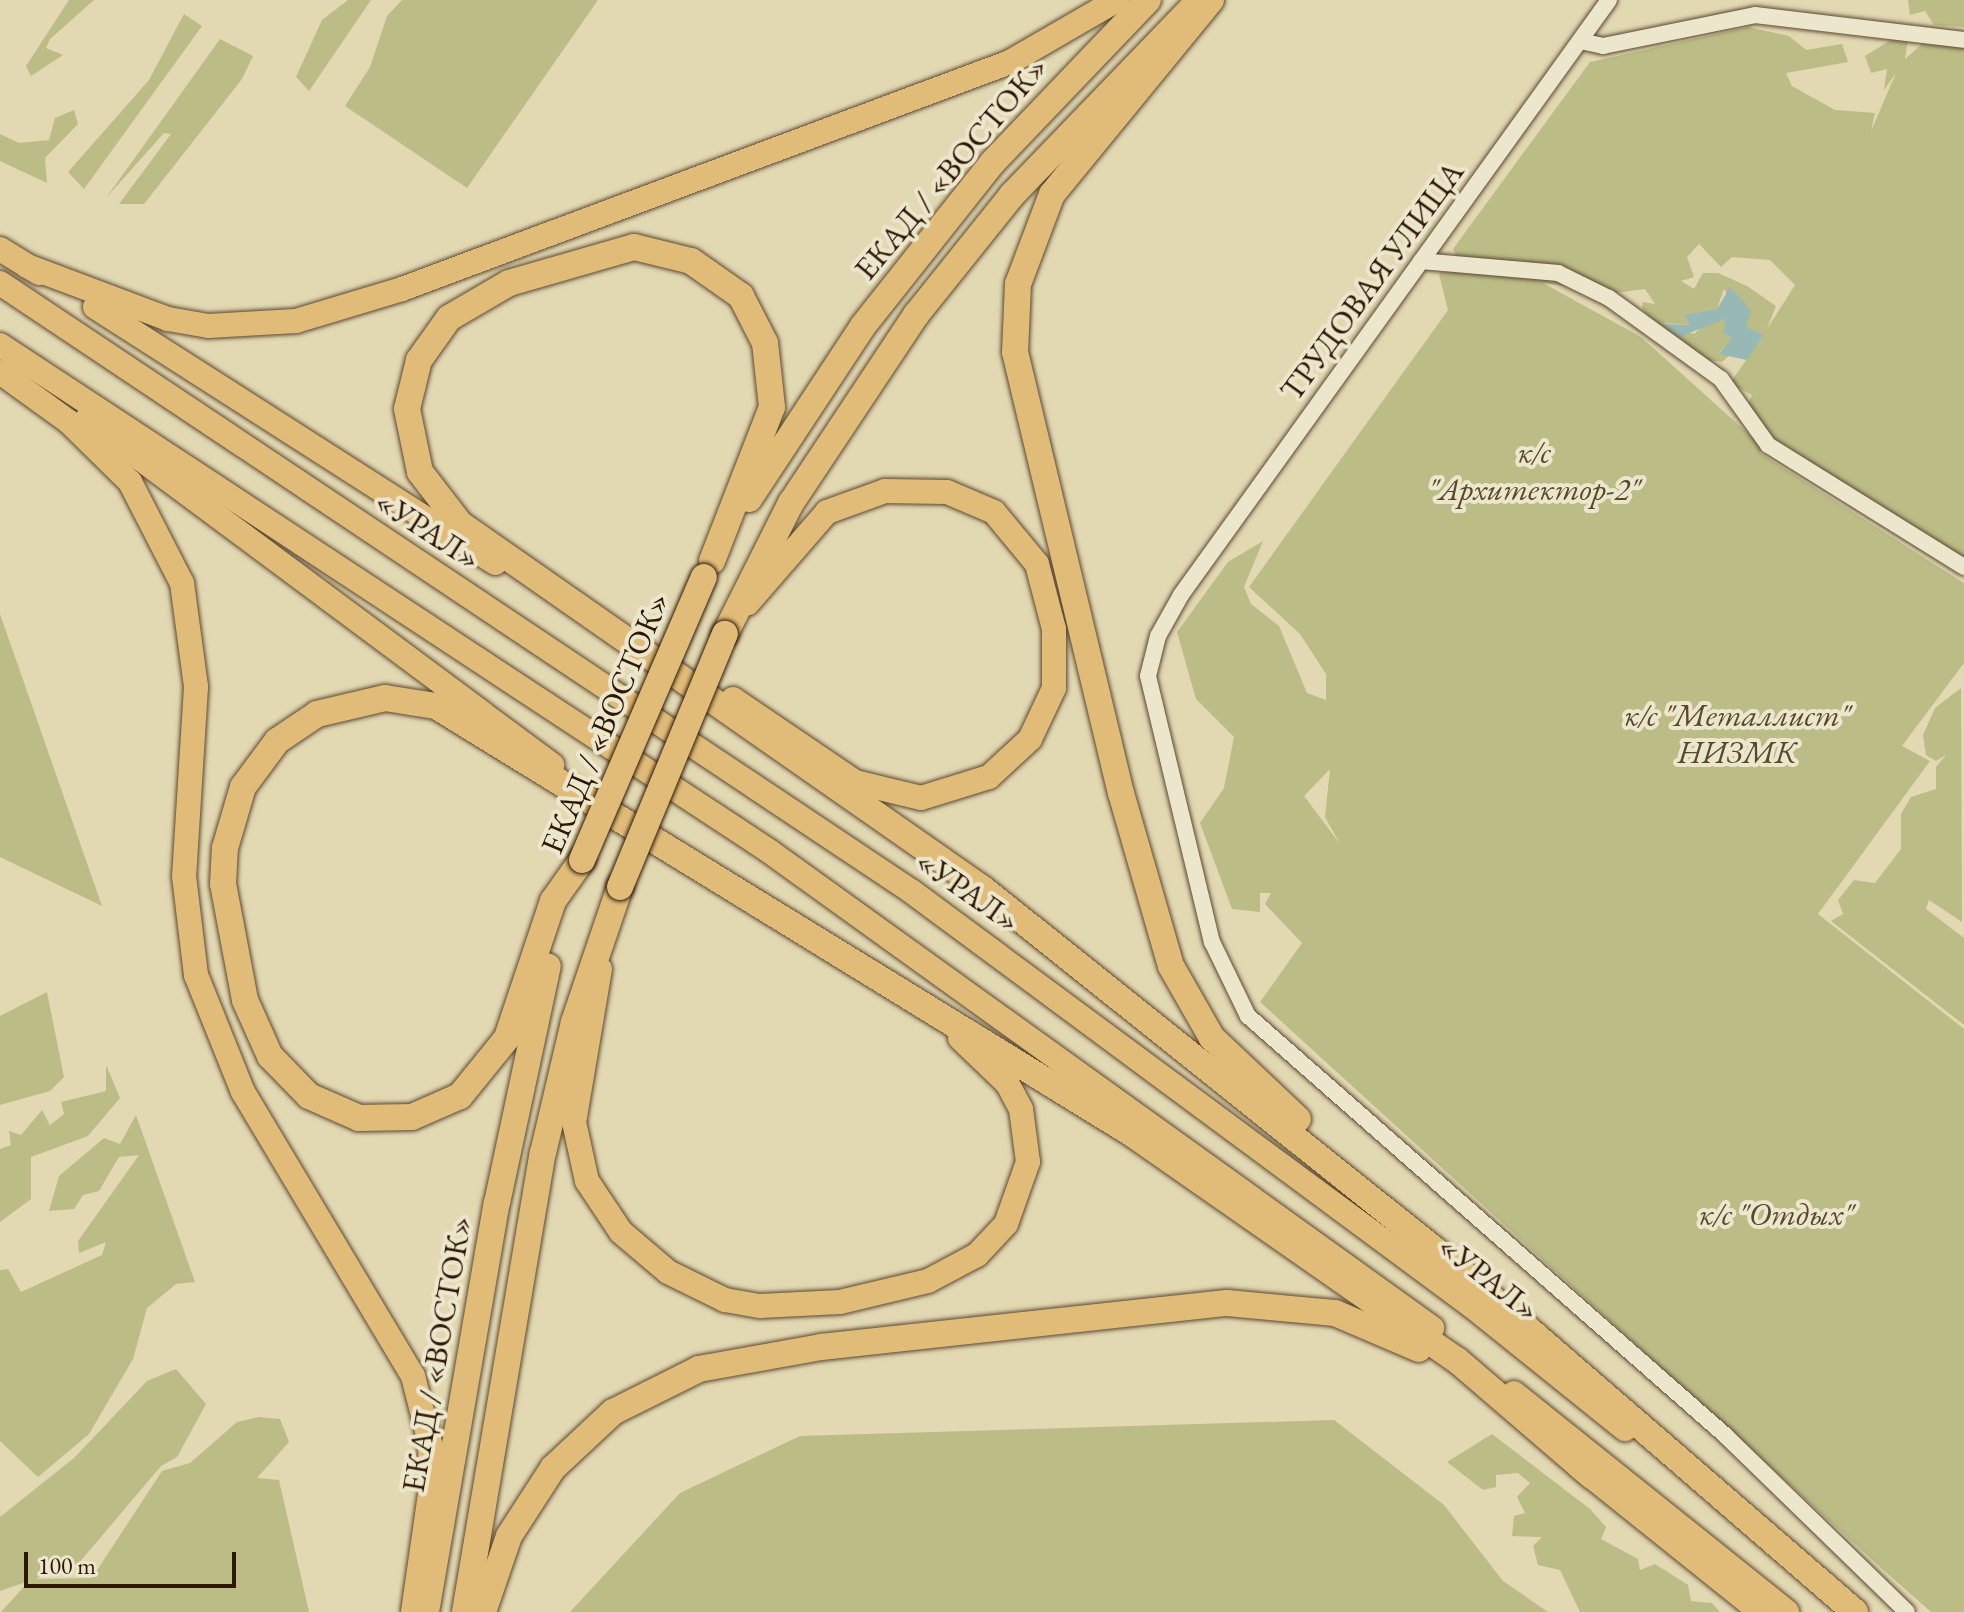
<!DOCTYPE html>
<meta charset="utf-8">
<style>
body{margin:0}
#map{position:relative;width:1964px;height:1612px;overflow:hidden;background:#e2d8b2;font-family:"EB Garamond",serif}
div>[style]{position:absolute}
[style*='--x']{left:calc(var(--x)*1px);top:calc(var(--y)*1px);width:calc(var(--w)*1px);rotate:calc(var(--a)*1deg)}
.green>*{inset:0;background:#bcbc87}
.water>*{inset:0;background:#98b8b6}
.roads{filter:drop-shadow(0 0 2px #5b4830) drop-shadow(0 0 2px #5b4830)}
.minor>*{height:16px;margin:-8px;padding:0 8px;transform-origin:8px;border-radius:8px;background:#ece6cd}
.primary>*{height:24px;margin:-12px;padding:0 12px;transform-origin:12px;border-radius:12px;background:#e1bc79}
.trunk>*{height:26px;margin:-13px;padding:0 13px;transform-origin:13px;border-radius:13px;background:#e1bc79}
.bridges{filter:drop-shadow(0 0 2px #2e1805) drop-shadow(0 0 2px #2e1805)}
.trunk-bridge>*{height:26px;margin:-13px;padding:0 13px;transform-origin:13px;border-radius:13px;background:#e1bc79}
span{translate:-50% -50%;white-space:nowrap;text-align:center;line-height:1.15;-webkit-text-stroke:8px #ece6cd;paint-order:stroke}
.street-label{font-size:32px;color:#2e1805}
.park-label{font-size:32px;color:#59492c;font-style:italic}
.scale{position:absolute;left:24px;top:1552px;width:212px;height:36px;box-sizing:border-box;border:4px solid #2e1805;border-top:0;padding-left:10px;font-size:24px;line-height:28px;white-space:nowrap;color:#2e1805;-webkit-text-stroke:6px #ece6cd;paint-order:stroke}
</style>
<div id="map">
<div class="green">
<i style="clip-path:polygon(69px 0,94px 0,50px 39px,46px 48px,63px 55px,31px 76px,26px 66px)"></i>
<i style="clip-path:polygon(348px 0,371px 0,309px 91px,296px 77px,322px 20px)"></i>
<i style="clip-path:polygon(402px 0,598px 0,467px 188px,345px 106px,370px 67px,387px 16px)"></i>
<i style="clip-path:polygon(1908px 0,1964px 0,1964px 27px,1934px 25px,1925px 11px,1910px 15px)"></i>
<i style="clip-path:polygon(184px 14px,202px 26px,84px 189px,68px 172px,149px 80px)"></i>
<i style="clip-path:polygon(evenodd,1748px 27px,1789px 36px,1806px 50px,1842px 44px,1848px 62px,1786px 73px,1792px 86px,1835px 110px,1875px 113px,1871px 131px,1896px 73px,1884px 90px,1887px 69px,1871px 73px,1865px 56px,1891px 40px,1908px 40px,1905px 59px,1922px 44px,1964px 46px,1964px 559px,1768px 435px,1747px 406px,1752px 395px,1730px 383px,1764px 335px,1745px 327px,1724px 289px,1717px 309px,1686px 316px,1690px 325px,1663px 323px,1694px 334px,1706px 322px,1725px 319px,1733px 338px,1719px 353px,1731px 354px,1722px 362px,1701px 359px,1659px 329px,1642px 308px,1643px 302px,1655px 304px,1645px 289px,1615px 293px,1543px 283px,1641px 337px,1763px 447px,1760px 453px,1964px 583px,1964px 663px,1902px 746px,1930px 761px,1818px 914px,1964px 1029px,1964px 1612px,1931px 1612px,1880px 1567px,1260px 1002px,1302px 943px,1265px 904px,1271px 893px,1260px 893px,1260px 912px,1232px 909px,1200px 823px,1224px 788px,1234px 737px,1196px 699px,1177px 632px,1228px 562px,1263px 541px,1244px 587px,1251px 604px,1279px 626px,1307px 693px,1326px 700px,1326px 674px,1300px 634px,1249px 587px,1448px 310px,1439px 274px,1458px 260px,1453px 249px,1590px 62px,1748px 27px,1699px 244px,1721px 267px,1732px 257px,1770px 260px,1795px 285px,1767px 329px,1776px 306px,1747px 286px,1718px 273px,1703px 273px,1694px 289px,1681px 281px,1694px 277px,1687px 257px,1699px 244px,1748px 27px,1330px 769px,1325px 817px,1340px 844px,1304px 796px,1330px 769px)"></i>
<i style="clip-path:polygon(220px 39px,253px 56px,242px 79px,144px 204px,119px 204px,171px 134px,164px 133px,106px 198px)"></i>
<i style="clip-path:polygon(74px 110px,78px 124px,45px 158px,47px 183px,0 161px,0 134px,19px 143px,49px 140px,55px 118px)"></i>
<i style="clip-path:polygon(0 614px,102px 906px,0 857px)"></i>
<i style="clip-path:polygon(1961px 688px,1962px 922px,1929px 900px,1926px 909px,1964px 938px,1964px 1025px,1831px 921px,1843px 914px,1838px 900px,1854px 880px,1875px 883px,1901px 849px,1901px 814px,1911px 797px,1936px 789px,1936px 767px,1946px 755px,1936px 761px,1926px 755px,1923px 735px,1935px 708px)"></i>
<i style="clip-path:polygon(47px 992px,64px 1077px,50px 1091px,0 1105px,0 1016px)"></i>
<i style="clip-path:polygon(106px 1065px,120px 1098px,88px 1136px,31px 1157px,31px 1199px,0 1222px,0 1149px,11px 1145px,9px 1131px,21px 1135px,42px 1110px,50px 1125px,64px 1114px,61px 1102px,106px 1091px)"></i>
<i style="clip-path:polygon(136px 1115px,195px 1282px,176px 1284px,147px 1308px,133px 1359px,89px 1434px,38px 1477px,0 1441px,0 1270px,8px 1269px,21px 1292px,102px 1255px,106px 1242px,79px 1253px,78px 1241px,139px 1155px,119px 1157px,99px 1191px,83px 1195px,74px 1209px,49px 1211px,59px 1176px,104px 1138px,120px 1144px)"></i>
<i style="clip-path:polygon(176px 1369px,206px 1404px,177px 1457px,161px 1466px,78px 1564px,0 1591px,0 1517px,74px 1458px,147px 1381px)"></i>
<i style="clip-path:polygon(259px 1417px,280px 1419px,289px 1442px,257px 1478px,279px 1480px,309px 1612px,1px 1612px,31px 1579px,92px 1578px,162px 1471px,190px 1463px,237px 1422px)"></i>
<i style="clip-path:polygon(1334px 1420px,1444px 1505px,1503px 1581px,1548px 1612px,570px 1612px,680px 1493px,800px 1436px)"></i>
<i style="clip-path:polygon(1492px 1434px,1590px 1509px,1606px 1527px,1601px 1539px,1638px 1559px,1640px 1570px,1655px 1564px,1688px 1585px,1691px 1601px,1712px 1603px,1720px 1612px,1580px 1612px,1560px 1570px,1538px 1565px,1533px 1546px,1542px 1537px,1512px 1536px,1514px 1516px,1525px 1513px,1517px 1497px,1530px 1483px,1518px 1473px,1496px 1475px,1496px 1487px,1483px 1490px,1447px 1462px)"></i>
</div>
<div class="water">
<i style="clip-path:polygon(1730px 287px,1751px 310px,1746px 327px,1764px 335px,1747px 360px,1719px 354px,1732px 338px,1724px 333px,1725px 319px,1679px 337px,1663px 324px,1690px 325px,1685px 315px,1717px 309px)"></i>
</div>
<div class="roads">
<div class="minor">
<i style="--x:1609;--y:0;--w:733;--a:125.73"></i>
<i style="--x:1181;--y:595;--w:47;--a:119.3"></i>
<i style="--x:1158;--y:636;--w:41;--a:104"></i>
<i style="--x:1148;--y:676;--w:274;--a:76.5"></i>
<i style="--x:1212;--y:942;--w:82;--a:64.1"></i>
<i style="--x:1248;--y:1016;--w:636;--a:41.3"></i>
<i style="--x:1726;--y:1436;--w:252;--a:44.2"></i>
<i style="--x:1580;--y:41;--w:24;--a:12"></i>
<i style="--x:1603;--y:46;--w:155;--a:-11.5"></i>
<i style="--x:1755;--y:15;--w:210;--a:6.8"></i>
<i style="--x:1421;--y:261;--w:138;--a:5"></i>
<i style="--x:1558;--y:273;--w:57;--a:26.1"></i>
<i style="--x:1609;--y:298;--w:138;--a:35.9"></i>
<i style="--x:1721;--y:379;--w:81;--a:54.5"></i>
<i style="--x:1768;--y:445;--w:231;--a:31.9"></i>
</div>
<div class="primary">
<i style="--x:0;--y:249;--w:46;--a:31.6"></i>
<i style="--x:27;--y:266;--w:151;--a:20.6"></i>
<i style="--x:168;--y:319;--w:41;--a:9.9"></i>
<i style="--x:208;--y:326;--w:88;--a:-3.3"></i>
<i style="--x:296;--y:321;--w:111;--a:-16.8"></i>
<i style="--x:402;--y:289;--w:649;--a:-20.47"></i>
<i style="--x:1010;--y:62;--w:124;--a:-30.1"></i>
<i style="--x:0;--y:283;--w:1095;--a:33.72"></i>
<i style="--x:911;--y:891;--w:699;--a:36.51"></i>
<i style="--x:1473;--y:1307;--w:195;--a:38.8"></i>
<i style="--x:95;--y:307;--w:475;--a:32.6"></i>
<i style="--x:0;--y:345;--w:921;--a:33.34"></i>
<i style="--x:769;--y:851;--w:817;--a:35.73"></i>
<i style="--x:0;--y:372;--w:85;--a:35.9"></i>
<i style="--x:69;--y:422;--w:86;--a:44.5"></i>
<i style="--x:130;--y:482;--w:114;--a:62.8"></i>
<i style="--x:182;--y:583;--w:105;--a:82.3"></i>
<i style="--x:196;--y:687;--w:189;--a:93.6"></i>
<i style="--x:184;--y:876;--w:100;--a:83.1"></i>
<i style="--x:196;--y:975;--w:126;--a:68.1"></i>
<i style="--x:243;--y:1092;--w:331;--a:59.1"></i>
<i style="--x:413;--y:1376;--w:69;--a:75.8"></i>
<i style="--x:430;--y:1443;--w:44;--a:88.7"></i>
<i style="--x:431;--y:1487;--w:126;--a:98.2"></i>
<i style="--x:87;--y:419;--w:580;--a:36.65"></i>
<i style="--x:733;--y:699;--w:148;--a:34.2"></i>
<i style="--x:855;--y:782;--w:68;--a:13.6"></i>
<i style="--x:921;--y:798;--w:71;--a:-17.2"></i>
<i style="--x:989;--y:777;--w:56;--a:-42.8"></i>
<i style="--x:1030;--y:739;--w:56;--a:-64.8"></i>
<i style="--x:1054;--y:688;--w:59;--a:-90"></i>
<i style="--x:1054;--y:629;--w:67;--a:-104.7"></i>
<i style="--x:1037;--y:564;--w:67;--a:-129.6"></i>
<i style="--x:994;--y:512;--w:51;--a:-156.9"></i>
<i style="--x:947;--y:492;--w:62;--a:-179.1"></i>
<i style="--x:885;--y:491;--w:62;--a:160.1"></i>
<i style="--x:827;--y:512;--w:121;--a:131"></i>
<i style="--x:600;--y:969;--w:155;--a:99.6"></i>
<i style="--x:574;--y:1122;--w:60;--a:77.6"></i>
<i style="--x:587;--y:1181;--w:61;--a:56.3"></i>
<i style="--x:621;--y:1232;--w:62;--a:40.4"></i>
<i style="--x:668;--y:1272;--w:64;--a:26.2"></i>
<i style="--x:725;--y:1300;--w:36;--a:10"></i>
<i style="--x:760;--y:1306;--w:80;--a:-2.9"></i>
<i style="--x:840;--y:1302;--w:90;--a:-13.4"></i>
<i style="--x:928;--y:1281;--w:55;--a:-28"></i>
<i style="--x:977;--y:1255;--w:42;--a:-46.9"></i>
<i style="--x:1006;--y:1224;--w:66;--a:-70.5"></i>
<i style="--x:1028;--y:1162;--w:53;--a:-97.5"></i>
<i style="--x:1021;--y:1109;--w:30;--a:-118"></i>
<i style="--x:1007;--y:1083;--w:65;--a:-136.2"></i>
<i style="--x:1514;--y:1393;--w:350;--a:38.7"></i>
</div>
<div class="trunk">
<i style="--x:1211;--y:0;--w:251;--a:129.3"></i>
<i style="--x:1052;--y:194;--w:96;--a:110.7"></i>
<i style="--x:1018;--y:284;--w:68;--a:92.5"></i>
<i style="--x:1015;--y:352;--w:454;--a:76.5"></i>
<i style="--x:1121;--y:793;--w:180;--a:73.9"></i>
<i style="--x:1171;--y:966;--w:83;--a:60.3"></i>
<i style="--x:1212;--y:1038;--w:118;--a:43.3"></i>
<i style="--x:749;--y:499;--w:207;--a:-56.6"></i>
<i style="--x:863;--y:326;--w:209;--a:-51.6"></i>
<i style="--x:993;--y:162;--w:224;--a:-46.3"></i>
<i style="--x:712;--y:561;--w:165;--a:-68.7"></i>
<i style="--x:772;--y:407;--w:64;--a:-96.2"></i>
<i style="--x:765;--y:343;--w:53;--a:-117.1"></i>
<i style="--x:741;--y:296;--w:61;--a:-145"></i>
<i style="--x:691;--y:261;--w:59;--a:-166.2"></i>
<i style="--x:634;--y:247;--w:130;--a:163.9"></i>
<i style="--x:509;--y:283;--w:69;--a:149.7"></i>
<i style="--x:449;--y:318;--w:52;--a:125.5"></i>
<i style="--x:419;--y:360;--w:50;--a:103.8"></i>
<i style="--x:407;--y:409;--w:64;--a:78.3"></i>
<i style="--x:420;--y:472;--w:66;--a:52.4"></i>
<i style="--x:460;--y:524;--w:638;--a:34.91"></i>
<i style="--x:983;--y:889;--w:604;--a:38.62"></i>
<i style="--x:1455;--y:1266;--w:529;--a:40.86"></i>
<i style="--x:725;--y:634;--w:147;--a:-63.3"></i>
<i style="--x:791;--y:503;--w:226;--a:-56.4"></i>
<i style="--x:916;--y:315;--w:154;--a:-51.3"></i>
<i style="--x:1012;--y:195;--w:258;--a:-46.1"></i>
<i style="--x:582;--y:860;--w:50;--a:125.3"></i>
<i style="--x:553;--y:901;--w:145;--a:108.6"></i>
<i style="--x:507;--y:1038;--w:75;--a:129"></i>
<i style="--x:460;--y:1096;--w:52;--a:156.4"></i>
<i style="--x:412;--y:1117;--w:53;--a:178.9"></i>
<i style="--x:359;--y:1118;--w:55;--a:-156.3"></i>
<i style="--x:309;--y:1096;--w:56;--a:-134.3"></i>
<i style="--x:270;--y:1056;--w:61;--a:-114.1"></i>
<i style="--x:245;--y:1000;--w:118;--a:-100.7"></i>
<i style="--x:223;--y:884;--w:36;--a:-87"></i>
<i style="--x:225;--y:848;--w:64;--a:-73.6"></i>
<i style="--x:243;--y:787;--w:57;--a:-53.5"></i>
<i style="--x:277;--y:741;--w:48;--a:-34"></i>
<i style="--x:317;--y:714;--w:70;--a:-13.2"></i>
<i style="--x:385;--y:698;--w:52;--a:8.9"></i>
<i style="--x:436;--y:706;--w:816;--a:31.57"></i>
<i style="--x:1131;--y:1133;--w:397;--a:34.9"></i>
<i style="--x:1457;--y:1360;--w:178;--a:40.7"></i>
<i style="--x:1580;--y:1466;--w:233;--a:38.7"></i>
<i style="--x:426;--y:1612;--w:415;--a:-80.2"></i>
<i style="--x:497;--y:1203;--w:242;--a:-77.9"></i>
<i style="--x:465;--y:1612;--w:466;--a:-80.4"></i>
<i style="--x:543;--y:1153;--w:135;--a:-76.7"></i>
<i style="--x:574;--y:1022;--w:143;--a:-71.2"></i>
<i style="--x:483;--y:1612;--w:80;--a:-71.1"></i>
<i style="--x:509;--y:1536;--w:81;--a:-57.1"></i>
<i style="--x:553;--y:1468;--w:82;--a:-43"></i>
<i style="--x:613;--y:1412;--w:96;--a:-26.6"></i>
<i style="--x:699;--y:1369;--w:124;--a:-10.2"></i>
<i style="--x:821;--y:1347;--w:408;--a:-6.2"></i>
<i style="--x:1227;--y:1303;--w:108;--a:5.3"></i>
<i style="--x:1335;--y:1313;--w:91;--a:23.2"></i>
</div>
</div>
<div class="bridges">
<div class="trunk-bridge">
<i style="--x:582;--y:860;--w:308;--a:-66.7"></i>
<i style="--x:620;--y:887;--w:274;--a:-67.5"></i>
</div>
</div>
<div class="street-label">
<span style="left:951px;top:168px;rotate:-50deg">ЕКАД / «ВОСТОК»</span>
<span style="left:1372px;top:281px;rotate:-54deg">ТРУДОВАЯ УЛИЦА</span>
<span style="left:428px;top:530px;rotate:33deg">«УРАЛ»</span>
<span style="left:605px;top:723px;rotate:-67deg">ЕКАД / «ВОСТОК»</span>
<span style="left:968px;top:891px;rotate:35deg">«УРАЛ»</span>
<span style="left:1489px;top:1278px;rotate:38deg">«УРАЛ»</span>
<span style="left:437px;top:1354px;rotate:-80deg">ЕКАД / «ВОСТОК»</span>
</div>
<div class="park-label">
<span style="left:1534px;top:471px">к/с<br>"Архитектор-2"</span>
<span style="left:1737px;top:734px">к/с "Металлист"<br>НИЗМК</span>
<span style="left:1776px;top:1214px">к/с "Отдых"</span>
</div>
<div class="scale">100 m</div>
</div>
